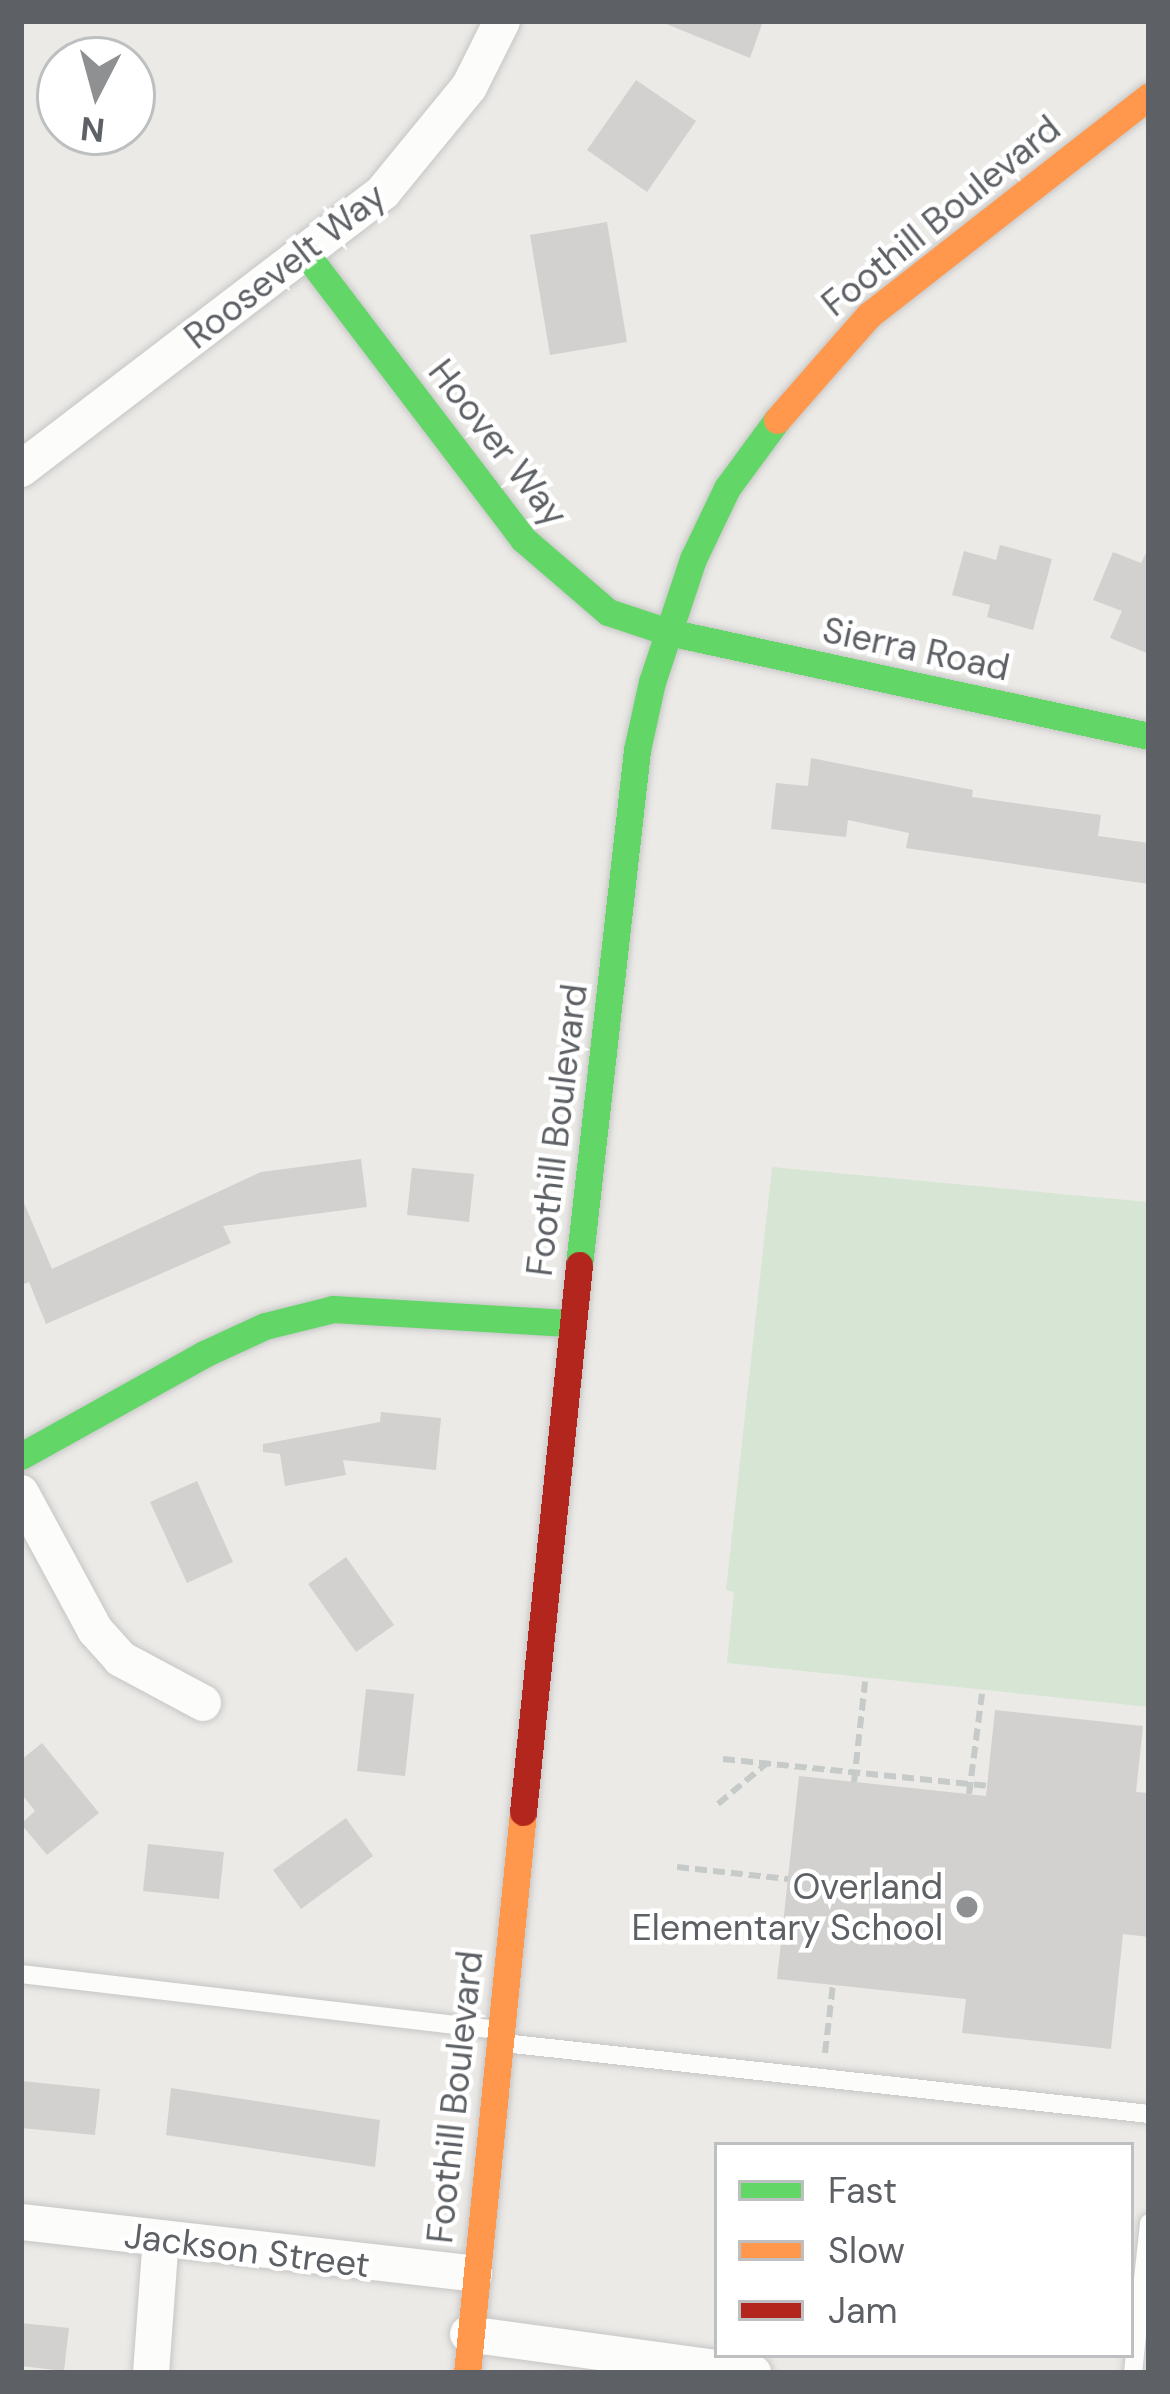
<!DOCTYPE html>
<style>
body{margin:0}
#map{position:relative;width:1170px;height:2394px;overflow:hidden;background:#ebeae7;font-family:"DM Sans",sans-serif}
div>[style]{position:absolute}
[style*='--x']{left:calc(var(--x)*1px);top:calc(var(--y)*1px);width:calc(var(--w)*1px);rotate:calc(var(--a)*1deg)}
.green>*{inset:0;background:#d7e6d4}
.building>*{inset:0;background:#d2d1d0}
.path>*{height:6px;margin-top:-3px;transform-origin:0;background:repeating-linear-gradient(90deg,#c6cac8 0 12px,transparent 0 18px)}
.roads{filter:drop-shadow(0 0 3px #c6c6c6) drop-shadow(0 0 3px #c6c6c6)}
.lane>*{height:18px;margin:-9px;padding:0 9px;transform-origin:9px;border-radius:9px;background:#fcfcfb}
.street>*{height:36px;margin:-18px;padding:0 18px;transform-origin:18px;border-radius:18px;background:#fcfcfb}
.fast>*{height:27px;margin:-13.5px;padding:0 13.5px;transform-origin:13.5px;border-radius:13.5px;background:#63d668}
.slow>*{height:27px;margin:-13.5px;padding:0 13.5px;transform-origin:13.5px;border-radius:13.5px;background:#ff974d}
.jam>*{height:27px;margin:-13.5px;padding:0 13.5px;transform-origin:13.5px;border-radius:13.5px;background:#b3261e}
.dots>*{width:33px;height:33px;translate:-50% -50%;box-sizing:border-box;border:6px solid #fff;border-radius:50%}
span{translate:-50% -50%;white-space:nowrap;text-align:center;line-height:1.15;-webkit-text-stroke:9px #fff;paint-order:stroke}
.street-label{font-size:36px;color:#5d6064}
.poi-label{font-size:36px;color:#5d6064}
.right{translate:-100% -50%;text-align:right}
.frame{position:absolute;inset:0;border:24px solid #5d6064;pointer-events:none}
.legend{position:absolute;left:714px;top:2142px;width:420px;height:216px;box-sizing:border-box;background:#fff;border:3px solid #bebfc1;margin:0;padding:15px 21px;list-style:none;font-size:36px;color:#5d6064}
.legend li{display:flex;align-items:center;gap:24px;height:60px}
.legend b{width:60px;border:3px solid #bebfc1}
.north{position:absolute;left:36px;top:36px;width:120px;height:120px;box-sizing:border-box;background:#fff;border:3px solid #bebfc1;border-radius:50%;rotate:186deg;font-size:33px;font-weight:700;line-height:48px;text-align:center;color:#5d6064}
.north::after{content:'';display:block;margin:auto;width:42px;height:54px;background:#8f9092;clip-path:polygon(50% 0,100% 100%,50% 72%,0 100%)}
</style>
<div id="map">
<div class="green">
<i style="clip-path:polygon(772px 1167px,1149px 1202px,1149px 1707px,727px 1663px,734px 1592px,726px 1590px)"></i>
</div>
<div class="building">
<i style="clip-path:polygon(659px 21px,763px 21px,750px 58px)"></i>
<i style="clip-path:polygon(636px 80px,696px 121px,647px 192px,587px 150px)"></i>
<i style="clip-path:polygon(607px 222px,627px 342px,550px 355px,530px 235px)"></i>
<i style="clip-path:polygon(1000px 545px,1052px 559px,1033px 630px,987px 617px,990px 605px,952px 595px,964px 551px,996px 560px)"></i>
<i style="clip-path:polygon(1149px 547px,1149px 654px,1110px 638px,1122px 611px,1093px 600px,1113px 552px,1141px 563px)"></i>
<i style="clip-path:polygon(811px 758px,973px 790px,972px 797px,1101px 815px,1098px 836px,1149px 843px,1149px 884px,906px 848px,909px 833px,848px 820px,846px 837px,771px 829px,776px 783px,808px 786px)"></i>
<i style="clip-path:polygon(361px 1159px,367px 1207px,223px 1226px,231px 1243px,46px 1324px,29px 1282px,21px 1285px,21px 1196px,52px 1269px,261px 1172px)"></i>
<i style="clip-path:polygon(412px 1168px,474px 1174px,469px 1222px,407px 1215px)"></i>
<i style="clip-path:polygon(381px 1412px,441px 1418px,436px 1470px,343px 1460px,346px 1475px,285px 1486px,280px 1454px,263px 1452px,263px 1444px,380px 1422px)"></i>
<i style="clip-path:polygon(197px 1481px,233px 1562px,187px 1583px,150px 1502px)"></i>
<i style="clip-path:polygon(346px 1557px,394px 1625px,356px 1652px,308px 1584px)"></i>
<i style="clip-path:polygon(366px 1689px,414px 1694px,405px 1776px,357px 1771px)"></i>
<i style="clip-path:polygon(995px 1710px,1143px 1726px,1136px 1792px,1149px 1793px,1149px 1937px,1123px 1934px,1111px 2049px,962px 2033px,966px 1999px,777px 1979px,799px 1776px,986px 1796px)"></i>
<i style="clip-path:polygon(42px 1743px,99px 1813px,47px 1855px,21px 1824px,35px 1811px,21px 1793px,21px 1760px)"></i>
<i style="clip-path:polygon(346px 1818px,373px 1856px,301px 1909px,273px 1870px)"></i>
<i style="clip-path:polygon(148px 1844px,224px 1852px,219px 1899px,143px 1891px)"></i>
<i style="clip-path:polygon(21px 2081px,100px 2089px,95px 2135px,21px 2128px)"></i>
<i style="clip-path:polygon(171px 2088px,380px 2120px,375px 2167px,166px 2135px)"></i>
<i style="clip-path:polygon(21px 2323px,69px 2328px,64px 2371px,21px 2366px)"></i>
</div>
<div class="path">
<i style="--x:723;--y:1759;--w:265;--a:5.8"></i>
<i style="--x:854;--y:1782;--w:101;--a:-83.7"></i>
<i style="--x:969;--y:1794;--w:101;--a:-82.6"></i>
<i style="--x:718;--y:1804;--w:64;--a:-39.9"></i>
<i style="--x:677;--y:1867;--w:112;--a:6.2"></i>
<i style="--x:825;--y:2053;--w:68;--a:-83.3"></i>
</div>
<div class="roads">
<div class="lane">
<i style="--x:21;--y:1974;--w:480;--a:6.7"></i>
<i style="--x:504;--y:2043;--w:649;--a:6.28"></i>
<i style="--x:1133;--y:2373;--w:151;--a:-83.9"></i>
</div>
<div class="street">
<i style="--x:21;--y:469;--w:456;--a:-37.4"></i>
<i style="--x:383;--y:192;--w:136;--a:-50.7"></i>
<i style="--x:469;--y:87;--w:74;--a:-63.4"></i>
<i style="--x:21;--y:1493;--w:156;--a:61.6"></i>
<i style="--x:95;--y:1630;--w:39;--a:48"></i>
<i style="--x:121;--y:1659;--w:93;--a:28.2"></i>
<i style="--x:21;--y:2222;--w:456;--a:6.5"></i>
<i style="--x:468;--y:2334;--w:288;--a:7.8"></i>
<i style="--x:151;--y:2373;--w:135;--a:-85.8"></i>
</div>
<div class="fast">
<i style="--x:306;--y:254;--w:358;--a:52.7"></i>
<i style="--x:523;--y:539;--w:112;--a:40.7"></i>
<i style="--x:608;--y:612;--w:63;--a:18.4"></i>
<i style="--x:668;--y:632;--w:492;--a:12.2"></i>
<i style="--x:579;--y:1265;--w:518;--a:-83.57"></i>
<i style="--x:637;--y:750;--w:70;--a:-77.6"></i>
<i style="--x:652;--y:682;--w:130;--a:-71.6"></i>
<i style="--x:693;--y:559;--w:79;--a:-64.4"></i>
<i style="--x:727;--y:488;--w:84;--a:-53.7"></i>
<i style="--x:21;--y:1456;--w:210;--a:-29.1"></i>
<i style="--x:204;--y:1354;--w:67;--a:-24.7"></i>
<i style="--x:265;--y:1326;--w:70;--a:-14"></i>
<i style="--x:333;--y:1309;--w:239;--a:3.4"></i>
</div>
<div class="slow">
<i style="--x:777;--y:420;--w:140;--a:-48.8"></i>
<i style="--x:869;--y:315;--w:355;--a:-38"></i>
<i style="--x:467;--y:2373;--w:564;--a:-84.3"></i>
</div>
<div class="jam">
<i style="--x:523;--y:1812;--w:550;--a:-84.15"></i>
</div>
</div>
<div class="dots">
<i style="left:967px;top:1907px;background:#8f9092"></i>
</div>
<div class="street-label">
<span style="left:941px;top:216px;rotate:-39deg">Foothill Boulevard</span>
<span style="left:285px;top:266px;rotate:-38deg">Roosevelt Way</span>
<span style="left:498px;top:443px;rotate:52deg">Hoover Way</span>
<span style="left:916px;top:649px;rotate:12deg">Sierra Road</span>
<span style="left:557px;top:1130px;rotate:-83deg">Foothill Boulevard</span>
<span style="left:455px;top:2097px;rotate:-84deg">Foothill Boulevard</span>
<span style="left:247px;top:2250px;rotate:7deg">Jackson Street</span>
</div>
<div class="poi-label">
<span class="right" style="left:943px;top:1907px">Overland<br>Elementary School</span>
</div>
<div class="frame"></div>
<ul class="legend">
<li><b style="height:15px;background:#63d668"></b>Fast</li>
<li><b style="height:15px;background:#ff974d"></b>Slow</li>
<li><b style="height:15px;background:#b3261e"></b>Jam</li>
</ul>
<div class="north">N</div>
</div>
